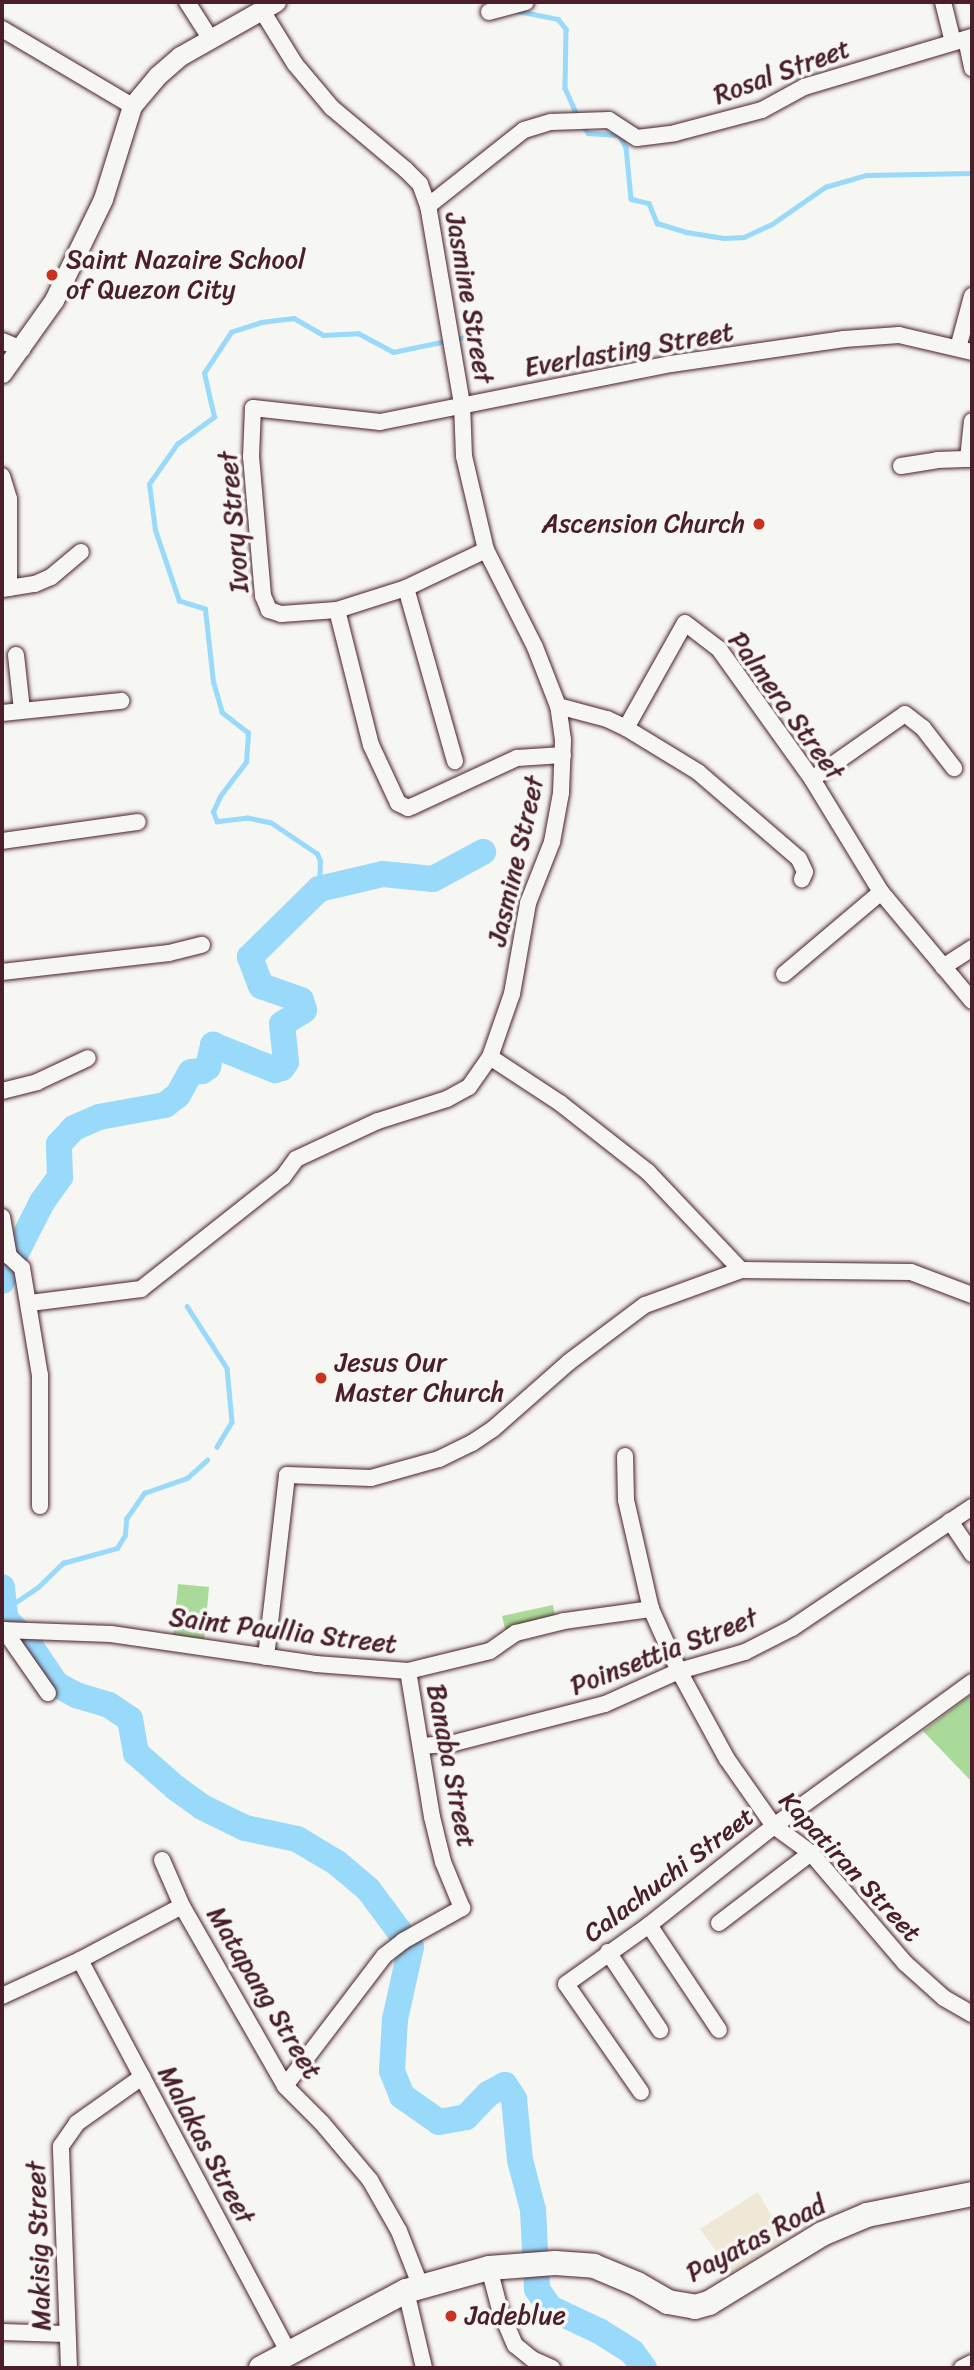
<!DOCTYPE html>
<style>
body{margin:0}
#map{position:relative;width:974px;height:2370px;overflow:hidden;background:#f6f6f2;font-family:Sriracha,sans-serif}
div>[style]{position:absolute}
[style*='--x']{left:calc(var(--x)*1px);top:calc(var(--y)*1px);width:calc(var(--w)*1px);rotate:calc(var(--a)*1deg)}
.built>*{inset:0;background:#f0e8d7}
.green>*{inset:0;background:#aada9a}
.stream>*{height:4.5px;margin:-2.25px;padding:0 2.25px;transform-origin:2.25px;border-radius:2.25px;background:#99d9fa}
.river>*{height:26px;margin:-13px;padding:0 13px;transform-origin:13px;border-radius:13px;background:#99d9fa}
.roads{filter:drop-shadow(0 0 2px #4a1f2b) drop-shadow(0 0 2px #4a1f2b)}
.minor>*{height:16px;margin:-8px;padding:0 8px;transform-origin:8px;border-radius:8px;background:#f6f6f2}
.tertiary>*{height:19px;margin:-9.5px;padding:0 9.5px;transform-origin:9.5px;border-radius:9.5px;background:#f6f6f2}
.primary>*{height:24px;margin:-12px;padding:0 12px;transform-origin:12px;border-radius:12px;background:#f6f6f2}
.dots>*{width:19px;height:19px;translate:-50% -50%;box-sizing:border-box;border:4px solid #f6f6f2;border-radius:50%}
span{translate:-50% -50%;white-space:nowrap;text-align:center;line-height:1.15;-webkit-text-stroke:7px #f6f6f2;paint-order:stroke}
.street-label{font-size:26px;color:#4a1f2b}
.poi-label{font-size:26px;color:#4a1f2b}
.left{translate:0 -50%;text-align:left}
.right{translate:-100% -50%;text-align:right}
.frame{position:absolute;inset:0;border:4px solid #4a1f2b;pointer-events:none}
</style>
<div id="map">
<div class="built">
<i style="clip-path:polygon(758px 2192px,784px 2238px,732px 2273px,700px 2229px)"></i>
</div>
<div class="green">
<i style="clip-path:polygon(178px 1584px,209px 1587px,204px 1642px,173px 1639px)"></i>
<i style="clip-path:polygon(553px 1605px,557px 1626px,507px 1637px,502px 1616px)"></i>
<i style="clip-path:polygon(972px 1694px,972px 1782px,923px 1731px)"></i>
</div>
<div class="stream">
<i style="--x:518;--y:11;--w:41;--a:11.3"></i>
<i style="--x:558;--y:19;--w:13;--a:51"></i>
<i style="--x:566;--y:29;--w:59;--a:91"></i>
<i style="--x:565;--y:88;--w:32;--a:66"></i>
<i style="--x:583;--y:125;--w:9;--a:58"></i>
<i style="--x:588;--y:133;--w:31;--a:4"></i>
<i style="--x:619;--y:135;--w:14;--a:60"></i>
<i style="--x:626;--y:147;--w:52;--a:84.5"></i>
<i style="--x:631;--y:199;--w:18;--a:13"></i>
<i style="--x:649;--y:203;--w:22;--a:68"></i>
<i style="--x:657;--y:223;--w:30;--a:17"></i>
<i style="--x:686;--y:232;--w:38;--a:9"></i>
<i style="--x:724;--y:238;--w:20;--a:-3"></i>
<i style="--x:744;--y:237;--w:31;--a:-25"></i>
<i style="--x:772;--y:224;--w:65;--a:-34.9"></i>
<i style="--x:825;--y:187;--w:43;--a:-16.3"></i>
<i style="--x:866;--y:175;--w:106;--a:-1.1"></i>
<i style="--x:319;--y:889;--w:28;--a:-88"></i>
<i style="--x:320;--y:861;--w:8;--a:-113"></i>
<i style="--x:317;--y:854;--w:55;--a:-146"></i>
<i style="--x:271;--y:823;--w:24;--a:-168"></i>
<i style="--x:248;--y:818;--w:31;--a:173"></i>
<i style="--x:217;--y:822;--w:11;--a:-112"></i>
<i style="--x:213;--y:812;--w:17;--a:-66"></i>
<i style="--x:220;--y:796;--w:43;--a:-52.6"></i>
<i style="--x:246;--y:762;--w:29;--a:-86"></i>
<i style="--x:248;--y:733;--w:33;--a:-142"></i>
<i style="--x:222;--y:713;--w:32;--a:-106"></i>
<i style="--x:213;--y:682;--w:73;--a:-96.3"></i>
<i style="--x:205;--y:609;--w:27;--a:-163"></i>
<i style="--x:179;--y:601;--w:75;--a:-108.7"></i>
<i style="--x:155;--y:530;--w:46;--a:-97.4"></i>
<i style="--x:149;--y:484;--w:49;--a:-55"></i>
<i style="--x:177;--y:444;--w:46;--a:-36.1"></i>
<i style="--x:214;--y:417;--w:45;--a:-102.8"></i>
<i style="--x:204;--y:373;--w:49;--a:-56.6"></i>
<i style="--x:231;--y:332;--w:32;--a:-18"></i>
<i style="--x:261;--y:322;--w:33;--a:-7"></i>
<i style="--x:294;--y:318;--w:34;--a:30"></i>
<i style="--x:323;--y:335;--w:35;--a:-3"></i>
<i style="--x:358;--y:333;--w:40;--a:28"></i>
<i style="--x:393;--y:352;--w:79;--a:-11.7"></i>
<i style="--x:470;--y:336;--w:26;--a:-62"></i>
<i style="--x:187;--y:1306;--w:74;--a:57.2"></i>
<i style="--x:227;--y:1368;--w:54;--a:84.7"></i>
<i style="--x:232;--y:1422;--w:29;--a:121"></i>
<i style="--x:5;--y:1616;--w:14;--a:-56"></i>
<i style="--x:13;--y:1604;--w:30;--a:-34"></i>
<i style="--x:38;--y:1587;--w:35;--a:-44"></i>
<i style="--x:63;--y:1563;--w:56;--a:-15.5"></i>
<i style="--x:117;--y:1548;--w:15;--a:-58"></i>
<i style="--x:125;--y:1535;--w:16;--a:-86"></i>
<i style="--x:126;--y:1519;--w:32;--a:-55"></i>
<i style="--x:144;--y:1493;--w:46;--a:-19.2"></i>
<i style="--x:187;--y:1478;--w:27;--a:-42"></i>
</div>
<div class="river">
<i style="--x:2;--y:1281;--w:89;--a:-63.1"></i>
<i style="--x:42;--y:1202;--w:31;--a:-54"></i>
<i style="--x:60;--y:1177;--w:33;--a:-92"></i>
<i style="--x:59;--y:1144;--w:22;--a:-47"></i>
<i style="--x:74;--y:1128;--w:27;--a:-24"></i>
<i style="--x:99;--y:1117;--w:67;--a:-10.3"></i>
<i style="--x:165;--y:1105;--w:16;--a:-38"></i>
<i style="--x:178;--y:1095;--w:26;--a:-61"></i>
<i style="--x:191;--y:1072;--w:11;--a:-5"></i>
<i style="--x:202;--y:1071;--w:7;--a:-34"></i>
<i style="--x:208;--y:1067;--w:23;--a:-77"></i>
<i style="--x:213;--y:1045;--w:67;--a:22"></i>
<i style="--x:275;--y:1070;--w:7;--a:-16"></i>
<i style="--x:282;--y:1068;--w:7;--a:-56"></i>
<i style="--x:286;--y:1062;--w:38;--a:-96"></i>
<i style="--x:282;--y:1024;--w:26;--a:-32"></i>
<i style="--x:304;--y:1010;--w:10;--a:-107"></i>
<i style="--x:301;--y:1000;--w:42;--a:-160.7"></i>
<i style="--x:261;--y:986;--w:31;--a:-111"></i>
<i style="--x:250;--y:957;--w:97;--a:-44.6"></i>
<i style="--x:319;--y:889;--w:66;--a:-13.2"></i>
<i style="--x:383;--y:874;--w:50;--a:5.7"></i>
<i style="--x:433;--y:879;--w:57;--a:-28.4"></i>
<i style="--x:2;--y:1587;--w:29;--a:84"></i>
<i style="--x:2;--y:1616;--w:32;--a:44"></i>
<i style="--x:25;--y:1638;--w:55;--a:56"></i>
<i style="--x:56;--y:1684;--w:23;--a:29"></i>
<i style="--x:76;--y:1695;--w:34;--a:17"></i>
<i style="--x:109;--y:1705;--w:25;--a:34"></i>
<i style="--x:130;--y:1719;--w:35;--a:80"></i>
<i style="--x:136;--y:1753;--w:53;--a:41.2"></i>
<i style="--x:176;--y:1788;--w:32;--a:36"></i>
<i style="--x:202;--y:1807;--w:48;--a:26"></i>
<i style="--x:245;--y:1828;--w:53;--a:11.9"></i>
<i style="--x:297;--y:1839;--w:47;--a:31"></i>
<i style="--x:337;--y:1863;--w:40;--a:40"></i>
<i style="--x:368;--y:1889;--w:72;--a:53.4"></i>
<i style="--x:411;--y:1947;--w:74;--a:102.5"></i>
<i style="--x:395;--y:2019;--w:52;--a:93.3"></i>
<i style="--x:392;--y:2071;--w:27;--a:68"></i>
<i style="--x:402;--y:2096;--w:45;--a:35.1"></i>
<i style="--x:439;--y:2122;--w:27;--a:-10"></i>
<i style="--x:466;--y:2117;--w:32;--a:-46"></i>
<i style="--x:488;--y:2094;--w:19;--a:-28"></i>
<i style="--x:505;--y:2085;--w:17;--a:57"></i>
<i style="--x:514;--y:2099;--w:61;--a:84.4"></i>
<i style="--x:520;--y:2160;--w:52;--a:75.4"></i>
<i style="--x:533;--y:2210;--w:79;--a:87.1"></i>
<i style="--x:537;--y:2289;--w:23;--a:56"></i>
<i style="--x:550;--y:2308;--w:54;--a:25.1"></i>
<i style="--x:599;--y:2331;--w:39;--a:32"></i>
<i style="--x:632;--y:2352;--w:20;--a:53"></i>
</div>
<div class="roads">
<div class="minor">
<i style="--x:187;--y:2;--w:43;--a:57.4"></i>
<i style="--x:943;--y:2;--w:41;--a:76"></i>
<i style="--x:489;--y:12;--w:38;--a:-15"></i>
<i style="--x:2;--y:29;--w:151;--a:30.6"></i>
<i style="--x:966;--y:39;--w:30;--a:78"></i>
<i style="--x:428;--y:206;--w:122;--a:-38.4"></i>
<i style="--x:524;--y:130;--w:28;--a:-17"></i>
<i style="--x:551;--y:122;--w:58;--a:-2"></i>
<i style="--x:609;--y:120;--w:33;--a:33"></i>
<i style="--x:637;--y:138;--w:38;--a:-7"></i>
<i style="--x:675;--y:133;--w:90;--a:-14.8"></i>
<i style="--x:762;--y:110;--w:48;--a:-28.7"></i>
<i style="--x:804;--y:87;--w:175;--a:-16.6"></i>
<i style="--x:2;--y:341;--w:22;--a:22"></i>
<i style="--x:958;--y:348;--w:54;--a:-74.9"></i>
<i style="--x:968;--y:459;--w:38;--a:-84"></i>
<i style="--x:901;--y:466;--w:36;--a:-9"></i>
<i style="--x:937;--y:460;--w:35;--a:-2"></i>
<i style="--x:2;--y:476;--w:24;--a:73"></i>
<i style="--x:9;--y:499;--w:89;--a:90"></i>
<i style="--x:486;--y:550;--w:89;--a:154.6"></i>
<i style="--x:406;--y:588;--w:72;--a:162.3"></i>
<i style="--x:337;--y:610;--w:56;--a:175.9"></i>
<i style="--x:281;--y:614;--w:13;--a:-162"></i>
<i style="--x:269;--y:610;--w:15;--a:-113"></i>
<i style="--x:263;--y:596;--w:140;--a:-94.9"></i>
<i style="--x:251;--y:457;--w:49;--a:-87.7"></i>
<i style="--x:253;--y:408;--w:128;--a:6.3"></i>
<i style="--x:380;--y:422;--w:297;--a:-11.3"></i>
<i style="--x:671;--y:364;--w:175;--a:-8.2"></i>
<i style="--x:844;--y:339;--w:55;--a:-4.2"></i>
<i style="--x:899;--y:335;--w:75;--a:13.1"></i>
<i style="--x:406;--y:588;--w:180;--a:74.2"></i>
<i style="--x:2;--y:589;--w:33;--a:-9"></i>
<i style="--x:35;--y:584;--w:17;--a:-24"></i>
<i style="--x:51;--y:577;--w:39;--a:-40"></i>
<i style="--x:337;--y:610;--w:139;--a:75.9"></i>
<i style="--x:371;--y:745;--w:64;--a:65"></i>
<i style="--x:398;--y:803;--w:11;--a:27"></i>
<i style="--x:408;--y:808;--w:5;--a:-22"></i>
<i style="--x:413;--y:806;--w:115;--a:-24.8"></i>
<i style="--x:517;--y:758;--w:46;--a:-3.7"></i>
<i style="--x:16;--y:655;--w:55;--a:83.8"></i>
<i style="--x:558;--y:706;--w:51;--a:14.9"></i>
<i style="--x:607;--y:719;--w:21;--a:25"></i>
<i style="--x:626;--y:728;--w:84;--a:31.4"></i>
<i style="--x:698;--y:772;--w:133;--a:40.7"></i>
<i style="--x:799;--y:859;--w:14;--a:65"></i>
<i style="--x:805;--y:872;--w:8;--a:113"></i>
<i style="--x:2;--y:713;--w:120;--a:-5.8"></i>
<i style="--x:626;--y:728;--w:120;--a:-60.7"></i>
<i style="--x:685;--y:623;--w:43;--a:37.4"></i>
<i style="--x:719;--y:649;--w:160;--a:54.4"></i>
<i style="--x:812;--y:779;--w:132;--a:58.6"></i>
<i style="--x:881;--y:892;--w:142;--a:50.1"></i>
<i style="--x:812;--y:779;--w:113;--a:-35"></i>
<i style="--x:905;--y:714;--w:23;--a:38"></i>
<i style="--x:923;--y:728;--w:51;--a:52.2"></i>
<i style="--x:2;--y:841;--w:137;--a:-8"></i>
<i style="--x:943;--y:967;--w:35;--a:-33"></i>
<i style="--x:2;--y:972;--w:168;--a:-6.5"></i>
<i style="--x:169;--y:953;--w:34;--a:-14"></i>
<i style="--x:784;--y:974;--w:127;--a:-40.2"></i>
<i style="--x:490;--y:1057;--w:84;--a:33.3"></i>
<i style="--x:560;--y:1103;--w:112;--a:38.1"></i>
<i style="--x:648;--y:1172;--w:135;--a:46.5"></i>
<i style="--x:2;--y:1091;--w:36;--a:-14"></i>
<i style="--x:37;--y:1082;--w:56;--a:-25.2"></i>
<i style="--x:2;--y:1217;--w:40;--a:80"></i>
<i style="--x:9;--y:1256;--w:18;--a:43"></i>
<i style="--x:22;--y:1268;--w:109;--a:80.5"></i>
<i style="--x:40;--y:1375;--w:131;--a:90"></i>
<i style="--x:30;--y:1303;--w:112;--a:-7.2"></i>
<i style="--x:141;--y:1289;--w:181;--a:-38.3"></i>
<i style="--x:283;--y:1177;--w:22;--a:-54"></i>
<i style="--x:296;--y:1159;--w:90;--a:-24.9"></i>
<i style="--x:378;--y:1121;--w:72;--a:-17.7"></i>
<i style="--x:447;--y:1099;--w:25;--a:-29"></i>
<i style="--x:469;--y:1087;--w:37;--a:-55"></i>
<i style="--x:490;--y:1057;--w:67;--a:-70.8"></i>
<i style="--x:512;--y:994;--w:92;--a:-80"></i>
<i style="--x:528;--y:903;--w:66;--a:-68.5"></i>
<i style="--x:552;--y:842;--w:50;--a:-79.6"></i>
<i style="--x:561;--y:793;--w:53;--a:-87.8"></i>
<i style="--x:563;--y:740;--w:34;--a:-98"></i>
<i style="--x:558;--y:706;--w:63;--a:-111.3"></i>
<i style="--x:535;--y:647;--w:109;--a:-116.8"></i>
<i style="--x:486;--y:550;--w:97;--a:-103.2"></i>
<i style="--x:464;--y:456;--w:52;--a:-92.2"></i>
<i style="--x:462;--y:404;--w:201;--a:-99.7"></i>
<i style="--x:428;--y:206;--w:23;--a:-110"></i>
<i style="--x:420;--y:184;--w:20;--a:-135"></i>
<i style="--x:406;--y:170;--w:97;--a:-140"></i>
<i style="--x:332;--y:108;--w:57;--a:-130.1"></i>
<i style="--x:295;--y:64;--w:65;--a:-121.7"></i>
<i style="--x:625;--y:1456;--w:44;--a:88.7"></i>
<i style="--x:626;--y:1500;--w:112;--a:77.1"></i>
<i style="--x:651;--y:1609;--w:68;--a:65.7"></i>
<i style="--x:679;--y:1671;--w:100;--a:61.4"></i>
<i style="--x:727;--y:1759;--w:82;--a:55"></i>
<i style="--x:774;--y:1826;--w:46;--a:36.1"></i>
<i style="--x:811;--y:1853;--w:145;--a:49.5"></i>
<i style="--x:905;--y:1963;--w:52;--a:41.9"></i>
<i style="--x:944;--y:1998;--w:32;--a:30"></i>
<i style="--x:950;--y:1521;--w:40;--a:56"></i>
<i style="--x:2;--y:1630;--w:109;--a:2.1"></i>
<i style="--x:111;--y:1634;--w:207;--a:8.3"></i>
<i style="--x:316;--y:1664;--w:92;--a:4.4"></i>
<i style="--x:408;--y:1671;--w:84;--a:-13.7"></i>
<i style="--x:490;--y:1651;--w:32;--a:-35"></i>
<i style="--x:516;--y:1633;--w:49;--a:-14"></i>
<i style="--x:564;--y:1621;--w:88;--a:-7.9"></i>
<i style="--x:4;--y:1630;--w:77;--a:55.1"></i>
<i style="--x:266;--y:1657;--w:183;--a:-83.4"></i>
<i style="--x:287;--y:1475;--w:84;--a:2"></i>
<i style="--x:371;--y:1478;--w:71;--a:-15.6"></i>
<i style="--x:439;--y:1459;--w:37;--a:-26"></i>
<i style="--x:472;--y:1443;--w:25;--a:-34"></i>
<i style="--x:493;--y:1429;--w:101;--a:-41.4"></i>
<i style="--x:569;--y:1362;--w:95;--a:-36.9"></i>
<i style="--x:645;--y:1305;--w:102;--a:-20"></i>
<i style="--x:741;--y:1270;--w:170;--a:0.7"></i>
<i style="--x:911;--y:1272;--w:65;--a:20.7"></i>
<i style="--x:422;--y:1746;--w:32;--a:-5"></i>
<i style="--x:454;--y:1743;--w:156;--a:-14.5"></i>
<i style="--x:605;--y:1704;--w:81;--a:-24"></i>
<i style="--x:679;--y:1671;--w:69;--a:-16.1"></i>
<i style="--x:745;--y:1652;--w:53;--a:-27.1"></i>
<i style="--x:792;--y:1628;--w:217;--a:-33.9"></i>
<i style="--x:162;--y:1860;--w:50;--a:66.5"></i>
<i style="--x:182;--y:1906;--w:207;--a:60.2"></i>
<i style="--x:285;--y:2086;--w:52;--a:45"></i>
<i style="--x:322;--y:2123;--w:75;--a:49.9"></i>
<i style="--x:370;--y:2180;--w:59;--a:60.4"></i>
<i style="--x:399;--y:2231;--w:60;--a:68.6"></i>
<i style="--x:719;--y:1923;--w:116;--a:-37.3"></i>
<i style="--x:649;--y:1925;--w:126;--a:56.3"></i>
<i style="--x:608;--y:1952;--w:94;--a:56.3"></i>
<i style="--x:80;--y:1960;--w:445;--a:62"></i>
<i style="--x:2;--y:1996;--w:86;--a:-24.8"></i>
<i style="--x:80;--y:1960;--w:115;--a:-27.9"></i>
<i style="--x:285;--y:2086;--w:163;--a:-52.7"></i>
<i style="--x:384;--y:1956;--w:24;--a:-38"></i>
<i style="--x:403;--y:1941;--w:68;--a:-29.2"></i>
<i style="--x:462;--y:1908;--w:50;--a:-112.4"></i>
<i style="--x:443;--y:1862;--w:46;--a:-103.7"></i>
<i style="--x:432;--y:1817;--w:148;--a:-99.3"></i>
<i style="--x:641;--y:2092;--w:131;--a:-124.8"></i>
<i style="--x:566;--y:1984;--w:102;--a:-35.4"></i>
<i style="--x:649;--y:1925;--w:159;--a:-38.4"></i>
<i style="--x:774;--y:1826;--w:245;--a:-36"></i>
<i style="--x:489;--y:2268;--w:43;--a:75.3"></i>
<i style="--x:500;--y:2310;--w:38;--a:67"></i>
<i style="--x:515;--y:2345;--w:22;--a:39"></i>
<i style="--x:532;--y:2359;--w:22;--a:24"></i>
<i style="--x:406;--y:2291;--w:79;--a:76.8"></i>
<i style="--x:2;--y:2332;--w:63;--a:1.8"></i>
<i style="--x:69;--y:2368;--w:222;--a:-92.1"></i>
<i style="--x:61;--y:2146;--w:28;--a:-55"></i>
<i style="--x:77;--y:2123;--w:80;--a:-35.3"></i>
<i style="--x:962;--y:2368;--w:11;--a:-27"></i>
</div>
<div class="tertiary">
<i style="--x:2;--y:373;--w:90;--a:-54.5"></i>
<i style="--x:54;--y:300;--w:112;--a:-64.1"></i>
<i style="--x:103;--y:199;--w:97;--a:-72.7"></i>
<i style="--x:132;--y:106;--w:39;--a:-50"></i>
<i style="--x:157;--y:76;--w:30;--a:-41"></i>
<i style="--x:180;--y:56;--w:110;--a:-29.4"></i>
</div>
<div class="primary">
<i style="--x:261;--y:2368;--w:164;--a:-28"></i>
<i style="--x:406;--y:2291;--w:86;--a:-15.5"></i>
<i style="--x:489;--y:2268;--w:66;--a:-4.3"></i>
<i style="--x:555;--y:2263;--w:39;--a:4"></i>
<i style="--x:594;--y:2266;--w:47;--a:22.7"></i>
<i style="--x:637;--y:2284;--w:36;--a:30"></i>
<i style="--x:668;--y:2302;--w:27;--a:10"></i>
<i style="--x:695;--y:2307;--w:15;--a:-16"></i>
<i style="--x:709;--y:2303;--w:132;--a:-31.4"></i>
<i style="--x:822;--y:2234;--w:49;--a:-22.9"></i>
<i style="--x:867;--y:2215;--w:107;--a:-11.3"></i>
</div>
</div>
<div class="dots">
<i style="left:52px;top:275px;background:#c8321e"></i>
<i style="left:759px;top:524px;background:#c8321e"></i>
<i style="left:321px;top:1378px;background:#c8321e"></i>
<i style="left:451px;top:2316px;background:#c8321e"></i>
</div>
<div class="street-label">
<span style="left:782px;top:72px;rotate:-20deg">Rosal Street</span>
<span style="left:469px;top:298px;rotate:80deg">Jasmine Street</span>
<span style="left:629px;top:350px;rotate:-10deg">Everlasting Street</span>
<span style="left:234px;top:522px;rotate:-95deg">Ivory Street</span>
<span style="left:786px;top:706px;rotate:54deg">Palmera Street</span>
<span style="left:516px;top:861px;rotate:-77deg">Jasmine Street</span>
<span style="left:283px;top:1631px;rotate:7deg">Saint Paullia Street</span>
<span style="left:664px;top:1652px;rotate:-21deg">Poinsettia Street</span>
<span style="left:451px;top:1766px;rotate:79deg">Banaba Street</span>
<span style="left:850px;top:1867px;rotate:47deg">Kapatiran Street</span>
<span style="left:669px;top:1875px;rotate:-37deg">Calachuchi Street</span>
<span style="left:264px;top:1993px;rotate:59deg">Matapang Street</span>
<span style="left:206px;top:2145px;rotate:62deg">Malakas Street</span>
<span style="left:756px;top:2239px;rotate:-28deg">Payatas Road</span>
<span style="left:39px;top:2246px;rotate:-92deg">Makisig Street</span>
</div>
<div class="poi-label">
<span class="left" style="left:66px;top:275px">Saint Nazaire School<br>of Quezon City</span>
<span class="right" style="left:745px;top:524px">Ascension Church</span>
<span class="left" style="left:335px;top:1378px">Jesus Our<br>Master Church</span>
<span class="left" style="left:465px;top:2316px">Jadeblue</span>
</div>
<div class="frame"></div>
</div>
